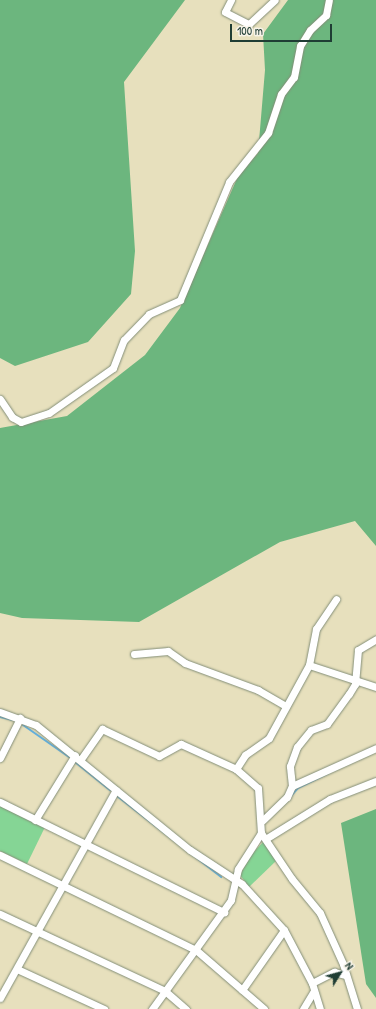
<!DOCTYPE html>
<style>
body{margin:0}
#map{position:relative;width:376px;height:1009px;overflow:hidden;background:#e7e0bd;font-family:"Patrick Hand",sans-serif}
div>[style]{position:absolute}
[style*='--x']{left:calc(var(--x)*1px);top:calc(var(--y)*1px);width:calc(var(--w)*1px);rotate:calc(var(--a)*1deg)}
.green>*{inset:0;background:#85d595}
.forest>*{inset:0;background:#6cb67e}
.stream>*{height:2px;margin:-1px;padding:0 1px;transform-origin:1px;border-radius:1px;background:#63afdc}
.roads{filter:drop-shadow(0 0 1px #838e78) drop-shadow(0 0 1px #838e78)}
.minor>*{height:7px;margin:-3.5px;padding:0 3.5px;transform-origin:3.5px;border-radius:3.5px;background:#fff}
span{translate:-50% -50%;white-space:nowrap;text-align:center;line-height:1.15;-webkit-text-stroke:3px #f7f3e8;paint-order:stroke}
.north{position:absolute;left:320px;top:953px;width:40px;height:40px;-webkit-text-stroke:3px #f7f3e8;paint-order:stroke;rotate:53deg;font-size:11px;font-weight:700;line-height:16px;text-align:center;color:#1f3d34}
.north::after{content:'';display:block;margin:auto;width:14px;height:18px;background:#1f3d34;clip-path:polygon(50% 0,100% 100%,50% 72%,0 100%)}
.scale{position:absolute;left:230px;top:24px;width:102px;height:18px;box-sizing:border-box;border:2px solid #1f3d34;border-top:0;padding-left:5px;font-size:12px;line-height:14px;white-space:nowrap;color:#1f3d34;-webkit-text-stroke:3px #f7f3e8;paint-order:stroke}
</style>
<div id="map">
<div class="green">
<i style="clip-path:polygon(0 806px,45px 827px,27px 864px,0 851px)"></i>
<i style="clip-path:polygon(265px 840px,277px 860px,249px 887px,240px 875px,251px 855px)"></i>
</div>
<div class="forest">
<i style="clip-path:polygon(0 0,185px 0,124px 82px,135px 251px,131px 294px,88px 342px,15px 366px,0 358px)"></i>
<i style="clip-path:polygon(288px 0,376px 0,376px 546px,355px 521px,280px 542px,139px 622px,22px 618px,0 613px,0 428px,67px 416px,145px 355px,180px 308px,239px 174px,258px 153px,265px 70px,263px 34px)"></i>
<i style="clip-path:polygon(376px 809px,376px 998px,366px 984px,341px 823px)"></i>
</div>
<div class="stream">
<i style="--x:0;--y:717;--w:12;--a:14"></i>
<i style="--x:23;--y:725;--w:56;--a:34.8"></i>
<i style="--x:75;--y:762;--w:45;--a:38.7"></i>
<i style="--x:117;--y:796;--w:132;--a:37.9"></i>
<i style="--x:290;--y:797;--w:12;--a:-48"></i>
<i style="--x:298;--y:788;--w:34;--a:-26"></i>
</div>
<div class="roads">
<div class="minor">
<i style="--x:231;--y:0;--w:13;--a:117"></i>
<i style="--x:225;--y:12;--w:27;--a:27"></i>
<i style="--x:249;--y:24;--w:35;--a:-43"></i>
<i style="--x:0;--y:399;--w:22;--a:56"></i>
<i style="--x:12;--y:417;--w:10;--a:29"></i>
<i style="--x:21;--y:422;--w:29;--a:-18"></i>
<i style="--x:49;--y:413;--w:78;--a:-35.1"></i>
<i style="--x:113;--y:368;--w:30;--a:-69"></i>
<i style="--x:124;--y:340;--w:36;--a:-46"></i>
<i style="--x:149;--y:314;--w:34;--a:-24"></i>
<i style="--x:180;--y:300;--w:128;--a:-67.4"></i>
<i style="--x:229;--y:182;--w:63;--a:-51.5"></i>
<i style="--x:268;--y:133;--w:41;--a:-71.6"></i>
<i style="--x:281;--y:94;--w:21;--a:-53"></i>
<i style="--x:294;--y:77;--w:32;--a:-79"></i>
<i style="--x:300;--y:46;--w:19;--a:-58"></i>
<i style="--x:310;--y:30;--w:22;--a:-43"></i>
<i style="--x:326;--y:15;--w:15;--a:-79"></i>
<i style="--x:134;--y:654;--w:34;--a:-5"></i>
<i style="--x:168;--y:651;--w:21;--a:35"></i>
<i style="--x:185;--y:663;--w:78;--a:20.3"></i>
<i style="--x:258;--y:690;--w:32;--a:30"></i>
<i style="--x:309;--y:665;--w:71;--a:18.2"></i>
<i style="--x:0;--y:712;--w:38;--a:20"></i>
<i style="--x:36;--y:725;--w:198;--a:39.1"></i>
<i style="--x:190;--y:850;--w:62;--a:33.2"></i>
<i style="--x:242;--y:884;--w:62;--a:47.6"></i>
<i style="--x:284;--y:930;--w:60;--a:62.2"></i>
<i style="--x:312;--y:983;--w:27;--a:73"></i>
<i style="--x:0;--y:758;--w:45;--a:-63.4"></i>
<i style="--x:81;--y:759;--w:37;--a:-55"></i>
<i style="--x:102;--y:729;--w:63;--a:25.3"></i>
<i style="--x:159;--y:756;--w:25;--a:-29"></i>
<i style="--x:181;--y:744;--w:60;--a:24.4"></i>
<i style="--x:236;--y:769;--w:29;--a:41"></i>
<i style="--x:258;--y:788;--w:45;--a:86.2"></i>
<i style="--x:261;--y:833;--w:43;--a:122.6"></i>
<i style="--x:238;--y:869;--w:32;--a:103"></i>
<i style="--x:231;--y:900;--w:135;--a:125.9"></i>
<i style="--x:236;--y:769;--w:17;--a:-57"></i>
<i style="--x:245;--y:755;--w:29;--a:-35"></i>
<i style="--x:269;--y:738;--w:83;--a:-61.3"></i>
<i style="--x:309;--y:665;--w:37;--a:-79"></i>
<i style="--x:316;--y:629;--w:36;--a:-56"></i>
<i style="--x:292;--y:786;--w:20;--a:-96"></i>
<i style="--x:290;--y:766;--w:20;--a:-70"></i>
<i style="--x:297;--y:747;--w:22;--a:-51"></i>
<i style="--x:311;--y:730;--w:17;--a:-21"></i>
<i style="--x:327;--y:724;--w:37;--a:-54"></i>
<i style="--x:349;--y:694;--w:12;--a:-59"></i>
<i style="--x:355;--y:684;--w:34;--a:-85"></i>
<i style="--x:358;--y:650;--w:21;--a:-31"></i>
<i style="--x:0;--y:802;--w:250;--a:26.2"></i>
<i style="--x:35;--y:820;--w:76;--a:-58.4"></i>
<i style="--x:263;--y:820;--w:33;--a:-44"></i>
<i style="--x:287;--y:797;--w:12;--a:-66"></i>
<i style="--x:292;--y:786;--w:92;--a:-24.3"></i>
<i style="--x:261;--y:833;--w:55;--a:56"></i>
<i style="--x:292;--y:879;--w:44;--a:50.5"></i>
<i style="--x:320;--y:913;--w:56;--a:65.7"></i>
<i style="--x:343;--y:964;--w:47;--a:72.7"></i>
<i style="--x:267;--y:838;--w:74;--a:-31.8"></i>
<i style="--x:330;--y:799;--w:49;--a:-21.4"></i>
<i style="--x:0;--y:855;--w:218;--a:25.9"></i>
<i style="--x:196;--y:950;--w:90;--a:40.9"></i>
<i style="--x:0;--y:914;--w:182;--a:25"></i>
<i style="--x:165;--y:991;--w:28;--a:41"></i>
<i style="--x:17;--y:969;--w:96;--a:24.7"></i>
<i style="--x:312;--y:983;--w:25;--a:-27"></i>
<i style="--x:334;--y:972;--w:11;--a:15"></i>
<i style="--x:242;--y:990;--w:73;--a:-55"></i>
<i style="--x:0;--y:998;--w:238;--a:-60.9"></i>
<i style="--x:303;--y:1009;--w:21;--a:-59"></i>
</div>
</div>
<div class="north">N</div>
<div class="scale">100 m</div>
</div>
